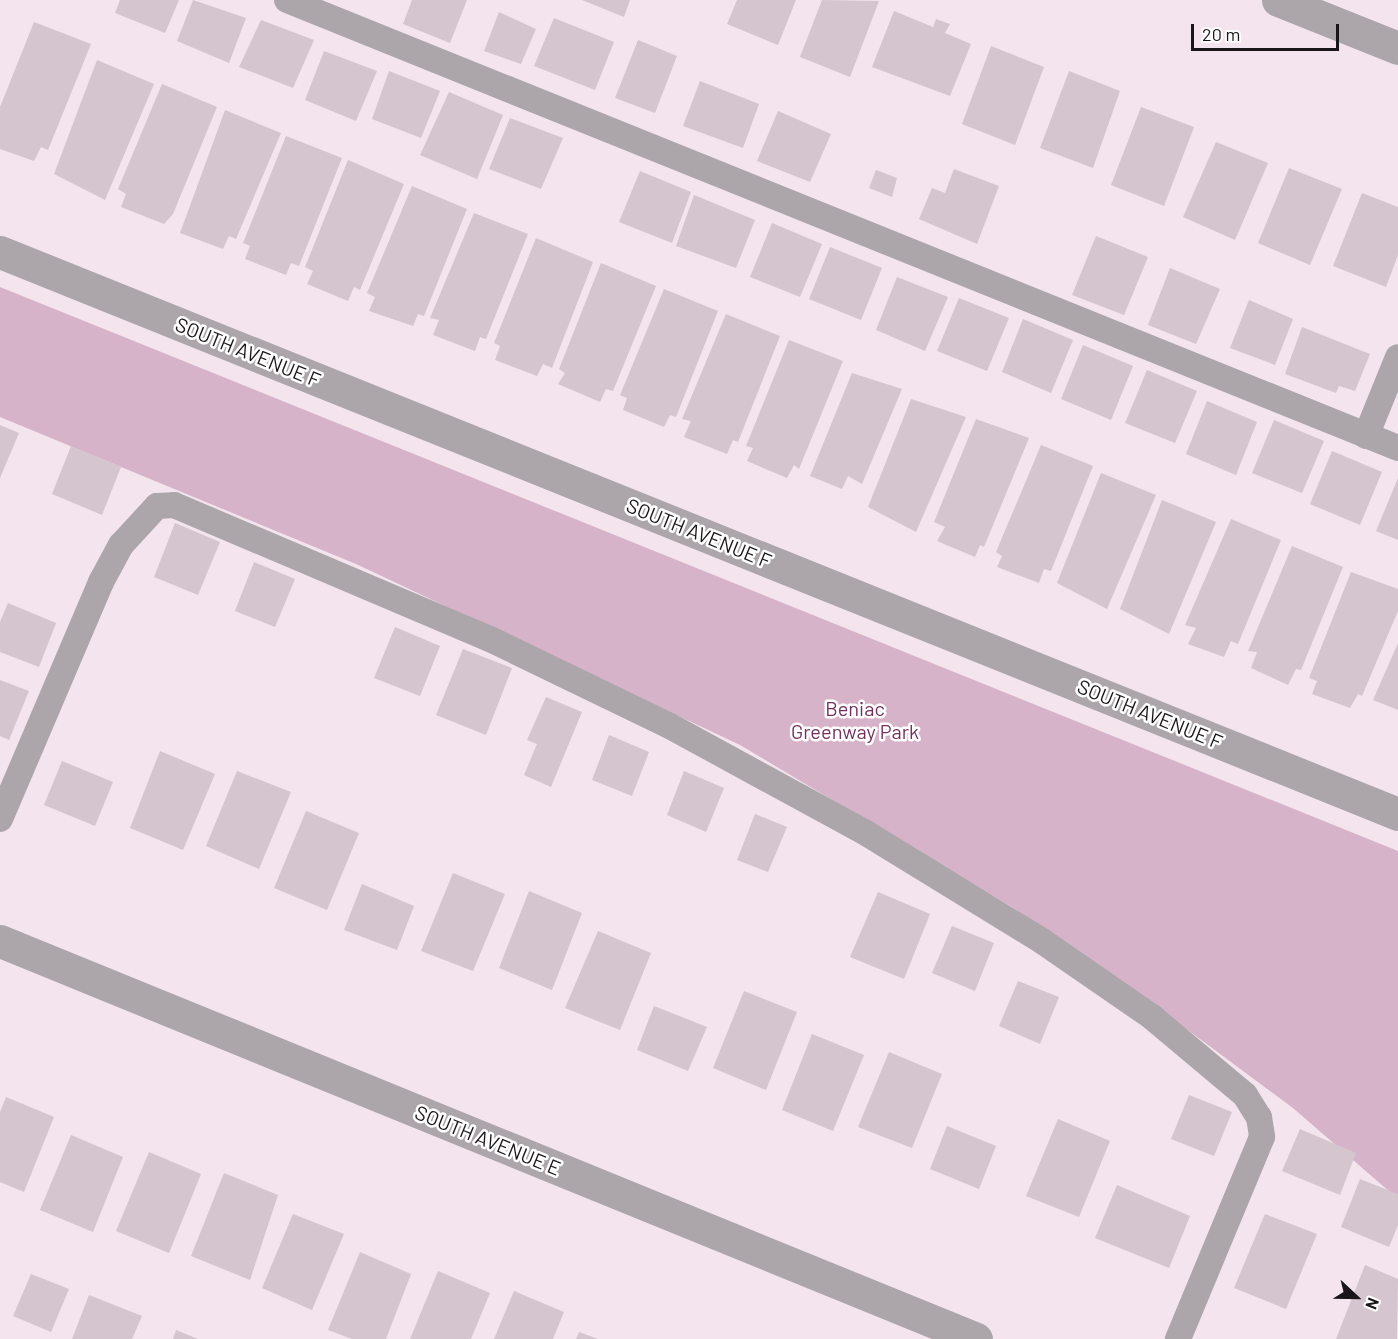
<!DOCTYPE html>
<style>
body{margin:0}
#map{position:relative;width:1398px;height:1339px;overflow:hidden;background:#f3e4ed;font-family:Barlow,sans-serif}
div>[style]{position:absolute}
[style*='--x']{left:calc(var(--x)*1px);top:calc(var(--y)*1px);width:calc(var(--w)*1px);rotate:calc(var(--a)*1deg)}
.green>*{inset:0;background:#d7b3ca}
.building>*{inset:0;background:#d4c5ce}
.service>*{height:26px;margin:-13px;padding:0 13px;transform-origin:13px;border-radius:13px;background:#aca6aa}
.minor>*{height:33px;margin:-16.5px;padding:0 16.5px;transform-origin:16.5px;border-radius:16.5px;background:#aca6aa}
span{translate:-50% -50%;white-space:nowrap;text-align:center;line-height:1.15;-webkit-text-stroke:5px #fff;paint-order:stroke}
.street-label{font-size:20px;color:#1a1518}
.park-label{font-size:20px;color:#723160}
.north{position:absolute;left:1326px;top:1267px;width:60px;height:60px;-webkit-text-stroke:4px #fff;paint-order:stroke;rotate:112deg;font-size:16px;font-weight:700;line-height:24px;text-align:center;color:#1a1518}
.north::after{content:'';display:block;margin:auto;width:21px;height:27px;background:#1a1518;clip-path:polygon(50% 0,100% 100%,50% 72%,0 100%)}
.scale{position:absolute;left:1191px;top:24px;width:148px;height:27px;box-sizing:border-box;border:3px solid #1a1518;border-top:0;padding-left:8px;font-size:18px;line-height:21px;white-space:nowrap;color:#1a1518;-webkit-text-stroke:4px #fff;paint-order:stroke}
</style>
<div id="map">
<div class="green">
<i style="clip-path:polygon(0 287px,1398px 851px,1398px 1199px,1293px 1108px,1142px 996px,1012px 907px,740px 745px,356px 564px,0 417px)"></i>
</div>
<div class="building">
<i style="clip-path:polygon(120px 0,179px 0,165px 33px,115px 13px)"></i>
<i style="clip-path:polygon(193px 0,246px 18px,229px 63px,177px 41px)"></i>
<i style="clip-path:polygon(412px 0,467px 0,450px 43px,403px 24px)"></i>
<i style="clip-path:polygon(582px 0,630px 0,624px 17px)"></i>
<i style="clip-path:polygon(737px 0,796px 0,778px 45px,727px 24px)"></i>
<i style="clip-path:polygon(822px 0,879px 1px,850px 77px,800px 57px)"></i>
<i style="clip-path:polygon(894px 11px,933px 27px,936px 19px,950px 24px,945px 33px,971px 44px,950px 96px,872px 67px)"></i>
<i style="clip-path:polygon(499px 12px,536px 29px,521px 64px,484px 51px)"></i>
<i style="clip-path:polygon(554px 18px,614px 42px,595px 90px,534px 66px)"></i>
<i style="clip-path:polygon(261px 20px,314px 40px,293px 88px,239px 67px)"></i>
<i style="clip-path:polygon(34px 22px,91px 44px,48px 150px,41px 147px,34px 161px,0 149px,0 107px)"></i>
<i style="clip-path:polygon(638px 40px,677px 56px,655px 113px,615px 98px)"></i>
<i style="clip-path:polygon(991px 46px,1044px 67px,1015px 145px,962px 124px)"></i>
<i style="clip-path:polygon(324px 51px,377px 71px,356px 121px,305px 100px)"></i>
<i style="clip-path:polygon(97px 60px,154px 84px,105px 200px,54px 174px)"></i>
<i style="clip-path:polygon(389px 71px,440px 91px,421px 138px,372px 119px)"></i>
<i style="clip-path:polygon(1069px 71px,1120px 91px,1093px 168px,1040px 148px)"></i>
<i style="clip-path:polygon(700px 81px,759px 104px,743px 148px,683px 126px)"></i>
<i style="clip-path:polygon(162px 84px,217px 107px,173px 214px,164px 224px,121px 207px,126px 194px,118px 189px)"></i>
<i style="clip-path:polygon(449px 92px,503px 115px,477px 179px,420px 155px)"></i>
<i style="clip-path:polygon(1141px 107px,1194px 127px,1164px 206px,1111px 185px)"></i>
<i style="clip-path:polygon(225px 110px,281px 133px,236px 239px,229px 236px,223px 249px,180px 233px)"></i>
<i style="clip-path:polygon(778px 111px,831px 134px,810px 182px,757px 161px)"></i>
<i style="clip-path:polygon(510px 118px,563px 138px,541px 189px,489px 169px)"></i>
<i style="clip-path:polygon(286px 136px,342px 158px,299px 266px,291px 263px,286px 275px,245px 259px,250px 246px,243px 243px)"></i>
<i style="clip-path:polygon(1216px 142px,1268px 163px,1235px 240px,1183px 217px)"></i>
<i style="clip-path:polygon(348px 160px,404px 184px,360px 290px,354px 287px,348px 301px,307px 284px,313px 271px,305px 267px)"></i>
<i style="clip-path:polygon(1289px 168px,1342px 189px,1310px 265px,1258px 243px)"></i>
<i style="clip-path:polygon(954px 169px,999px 186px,977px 244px,919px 219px,932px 188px,945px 193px)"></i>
<i style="clip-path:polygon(876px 170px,897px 178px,892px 197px,869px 188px)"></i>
<i style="clip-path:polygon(640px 171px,691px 192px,672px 243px,619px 222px)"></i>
<i style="clip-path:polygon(412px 186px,467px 209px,424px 316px,418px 314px,413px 326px,369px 311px,375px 297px,367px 293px)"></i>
<i style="clip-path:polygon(1362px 193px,1398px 207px,1398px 255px,1386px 287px,1333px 266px)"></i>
<i style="clip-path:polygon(694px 195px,755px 220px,736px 268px,676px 246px)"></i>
<i style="clip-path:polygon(474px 213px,528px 234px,486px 339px,480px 337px,475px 351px,433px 335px,439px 320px,430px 318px)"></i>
<i style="clip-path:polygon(772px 223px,822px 244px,800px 297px,750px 277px)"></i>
<i style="clip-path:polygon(1096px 236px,1148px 257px,1124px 315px,1072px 295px)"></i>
<i style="clip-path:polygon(536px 238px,593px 262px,552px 368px,543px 364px,537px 376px,495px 360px,500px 346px,494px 343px)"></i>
<i style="clip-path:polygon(830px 247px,882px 268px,861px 320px,809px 299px)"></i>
<i style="clip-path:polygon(601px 263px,656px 286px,613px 391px,606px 389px,600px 402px,558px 384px,565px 373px,559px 369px)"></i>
<i style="clip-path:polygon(1170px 268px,1220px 289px,1196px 344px,1148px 325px)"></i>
<i style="clip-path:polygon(897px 277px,948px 297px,925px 351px,876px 330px)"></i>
<i style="clip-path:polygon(664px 289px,718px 311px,676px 417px,670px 415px,664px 427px,623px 410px,627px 398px,620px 395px)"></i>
<i style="clip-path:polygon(959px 298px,1009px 318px,987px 371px,937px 351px)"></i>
<i style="clip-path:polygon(1249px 300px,1293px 319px,1275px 365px,1230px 348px)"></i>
<i style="clip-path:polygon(726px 314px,780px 336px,738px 442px,733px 440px,727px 454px,684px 437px,691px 421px,682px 419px)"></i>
<i style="clip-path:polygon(1023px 319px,1073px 340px,1051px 393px,1002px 372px)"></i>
<i style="clip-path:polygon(1302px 327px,1370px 354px,1355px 391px,1339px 386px,1336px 393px,1285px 374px)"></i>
<i style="clip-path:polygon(789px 340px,843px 361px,799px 469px,794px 465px,787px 478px,747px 461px,753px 448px,746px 446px)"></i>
<i style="clip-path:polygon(1083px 345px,1133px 366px,1111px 420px,1061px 399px)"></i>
<i style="clip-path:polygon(1147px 370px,1197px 391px,1175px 443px,1125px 423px)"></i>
<i style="clip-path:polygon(852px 373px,902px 389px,862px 484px,848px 476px,842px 489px,810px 476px)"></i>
<i style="clip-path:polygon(911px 399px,966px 417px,916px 532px,868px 507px)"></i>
<i style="clip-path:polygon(1207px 401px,1257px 422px,1236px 475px,1186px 454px)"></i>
<i style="clip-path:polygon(976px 419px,1029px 438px,984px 547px,980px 545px,975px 557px,937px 541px,945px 527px,934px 522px)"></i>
<i style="clip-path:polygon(1274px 420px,1324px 441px,1302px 493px,1252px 473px)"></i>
<i style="clip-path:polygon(0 425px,19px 433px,0 478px)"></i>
<i style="clip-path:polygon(1041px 445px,1093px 466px,1051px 571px,1044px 569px,1039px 583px,997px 567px,1002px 556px,996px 552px)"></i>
<i style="clip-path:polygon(71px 446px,121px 467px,102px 515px,52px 494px)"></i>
<i style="clip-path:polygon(1332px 451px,1382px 472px,1360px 525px,1310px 504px)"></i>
<i style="clip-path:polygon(1101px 473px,1156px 495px,1107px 609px,1057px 583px)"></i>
<i style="clip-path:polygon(1398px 478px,1398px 540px,1376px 531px)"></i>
<i style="clip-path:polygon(1162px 500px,1216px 522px,1169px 634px,1120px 609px)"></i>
<i style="clip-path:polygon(1231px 519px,1281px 540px,1238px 644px,1231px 641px,1224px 657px,1188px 644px,1196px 628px,1185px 625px)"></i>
<i style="clip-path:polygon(175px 523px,220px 542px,198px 595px,154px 577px)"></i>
<i style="clip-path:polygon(1292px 546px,1343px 567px,1301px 670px,1296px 669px,1288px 685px,1251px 668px,1257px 652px,1248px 651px)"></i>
<i style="clip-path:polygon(254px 562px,295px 579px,275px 627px,235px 611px)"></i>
<i style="clip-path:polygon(1351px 572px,1398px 589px,1398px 611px,1362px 696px,1358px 694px,1350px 708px,1312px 694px,1317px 681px,1309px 678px)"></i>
<i style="clip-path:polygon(8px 603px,56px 623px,39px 667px,0 652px,0 622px)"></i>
<i style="clip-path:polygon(395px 627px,440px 646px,420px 696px,374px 678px)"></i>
<i style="clip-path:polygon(1398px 643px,1398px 710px,1373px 700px)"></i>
<i style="clip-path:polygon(463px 649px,512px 668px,486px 735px,436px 715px)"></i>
<i style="clip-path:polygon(0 680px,29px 691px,9px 740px,0 736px)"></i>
<i style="clip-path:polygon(546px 697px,582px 712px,551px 787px,524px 775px,537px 744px,527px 740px)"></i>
<i style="clip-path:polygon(609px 735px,649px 752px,632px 796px,592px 780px)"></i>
<i style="clip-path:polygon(160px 751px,215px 774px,183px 850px,130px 828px)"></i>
<i style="clip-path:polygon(62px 761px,113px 782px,95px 826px,44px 805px)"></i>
<i style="clip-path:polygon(237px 771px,291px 792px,259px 869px,206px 846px)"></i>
<i style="clip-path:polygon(684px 771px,724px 788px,706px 832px,667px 815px)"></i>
<i style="clip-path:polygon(306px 811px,359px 833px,327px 910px,274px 888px)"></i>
<i style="clip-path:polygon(755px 814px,787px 827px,768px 872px,737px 860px)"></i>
<i style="clip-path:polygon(453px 873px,505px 894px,473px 971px,421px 951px)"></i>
<i style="clip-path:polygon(362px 884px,414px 906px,397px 950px,344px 930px)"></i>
<i style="clip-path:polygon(529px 891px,582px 913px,552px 990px,499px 968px)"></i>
<i style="clip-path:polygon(878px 892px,930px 914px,904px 979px,850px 957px)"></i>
<i style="clip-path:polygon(952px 926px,994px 943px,975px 991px,932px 973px)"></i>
<i style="clip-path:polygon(598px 931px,651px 953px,620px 1030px,565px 1008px)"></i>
<i style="clip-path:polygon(1018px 981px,1059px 997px,1040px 1044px,999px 1026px)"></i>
<i style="clip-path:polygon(744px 991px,797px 1012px,766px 1090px,713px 1068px)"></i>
<i style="clip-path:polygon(654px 1006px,707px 1027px,688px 1071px,637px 1050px)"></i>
<i style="clip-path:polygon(812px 1034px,864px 1055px,833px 1131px,782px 1110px)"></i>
<i style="clip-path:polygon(889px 1052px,942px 1074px,912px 1148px,858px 1127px)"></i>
<i style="clip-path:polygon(1189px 1095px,1232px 1112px,1214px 1156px,1171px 1139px)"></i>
<i style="clip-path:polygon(6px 1097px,54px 1117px,24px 1192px,0 1182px,0 1112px)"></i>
<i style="clip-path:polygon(1058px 1119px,1110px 1141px,1079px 1217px,1026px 1196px)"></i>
<i style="clip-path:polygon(947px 1126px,996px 1146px,979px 1189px,930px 1169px)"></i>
<i style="clip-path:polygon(1300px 1129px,1356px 1153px,1340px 1195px,1282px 1171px)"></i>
<i style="clip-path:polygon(71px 1135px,123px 1157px,93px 1232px,40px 1210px)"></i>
<i style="clip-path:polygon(149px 1152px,201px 1174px,169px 1253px,116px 1231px)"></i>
<i style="clip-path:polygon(224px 1173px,278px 1195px,250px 1280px,191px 1256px)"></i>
<i style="clip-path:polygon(1360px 1179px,1398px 1194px,1398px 1225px,1389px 1247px,1341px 1227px)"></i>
<i style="clip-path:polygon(1117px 1185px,1190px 1216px,1169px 1268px,1095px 1238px)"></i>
<i style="clip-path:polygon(293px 1214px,344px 1234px,312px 1310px,262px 1288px)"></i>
<i style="clip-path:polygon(1265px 1214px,1317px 1234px,1286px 1309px,1234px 1288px)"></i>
<i style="clip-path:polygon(360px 1252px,411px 1274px,386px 1339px,352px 1339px,328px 1330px)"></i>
<i style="clip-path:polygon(1365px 1265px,1398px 1279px,1397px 1339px,1336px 1339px)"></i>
<i style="clip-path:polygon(438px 1271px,490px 1293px,471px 1339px,410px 1339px)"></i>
<i style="clip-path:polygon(31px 1274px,69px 1289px,51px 1332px,13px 1316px)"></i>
<i style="clip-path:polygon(514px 1291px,564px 1312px,553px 1339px,494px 1339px)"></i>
<i style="clip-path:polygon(89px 1295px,142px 1316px,132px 1339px,72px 1339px)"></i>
<i style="clip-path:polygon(176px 1330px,198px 1339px,173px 1339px)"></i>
<i style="clip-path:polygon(579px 1332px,598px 1339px,576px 1339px)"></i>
</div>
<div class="service">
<i style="--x:287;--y:0;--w:1198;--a:21.96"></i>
<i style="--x:1366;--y:436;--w:85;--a:-67.9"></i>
<i style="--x:0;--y:819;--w:258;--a:-66.9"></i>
<i style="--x:101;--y:582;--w:42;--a:-61.6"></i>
<i style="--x:121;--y:545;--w:53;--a:-47.3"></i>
<i style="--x:157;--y:506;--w:17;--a:-3"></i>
<i style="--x:174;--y:505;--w:343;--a:23"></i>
<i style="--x:490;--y:639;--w:198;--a:25.8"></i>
<i style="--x:668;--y:725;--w:226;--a:28.6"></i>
<i style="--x:866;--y:833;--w:206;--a:31.5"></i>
<i style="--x:1042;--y:941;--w:134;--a:34.6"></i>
<i style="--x:1152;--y:1017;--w:121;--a:40"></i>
<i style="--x:1245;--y:1095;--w:26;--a:58"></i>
<i style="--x:1259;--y:1117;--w:20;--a:81"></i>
<i style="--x:1262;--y:1137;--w:219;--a:112.6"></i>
</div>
<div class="minor">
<i style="--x:1278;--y:0;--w:129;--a:21.8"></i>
<i style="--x:0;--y:252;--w:1507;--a:21.9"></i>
<i style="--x:0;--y:941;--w:1054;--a:22.18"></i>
</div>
<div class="street-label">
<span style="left:248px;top:352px;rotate:22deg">SOUTH AVENUE F</span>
<span style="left:699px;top:533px;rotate:22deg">SOUTH AVENUE F</span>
<span style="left:1150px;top:714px;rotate:22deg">SOUTH AVENUE F</span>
<span style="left:488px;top:1140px;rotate:22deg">SOUTH AVENUE E</span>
</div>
<div class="park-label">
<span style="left:855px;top:720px">Beniac<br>Greenway Park</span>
</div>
<div class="north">N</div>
<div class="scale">20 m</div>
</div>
